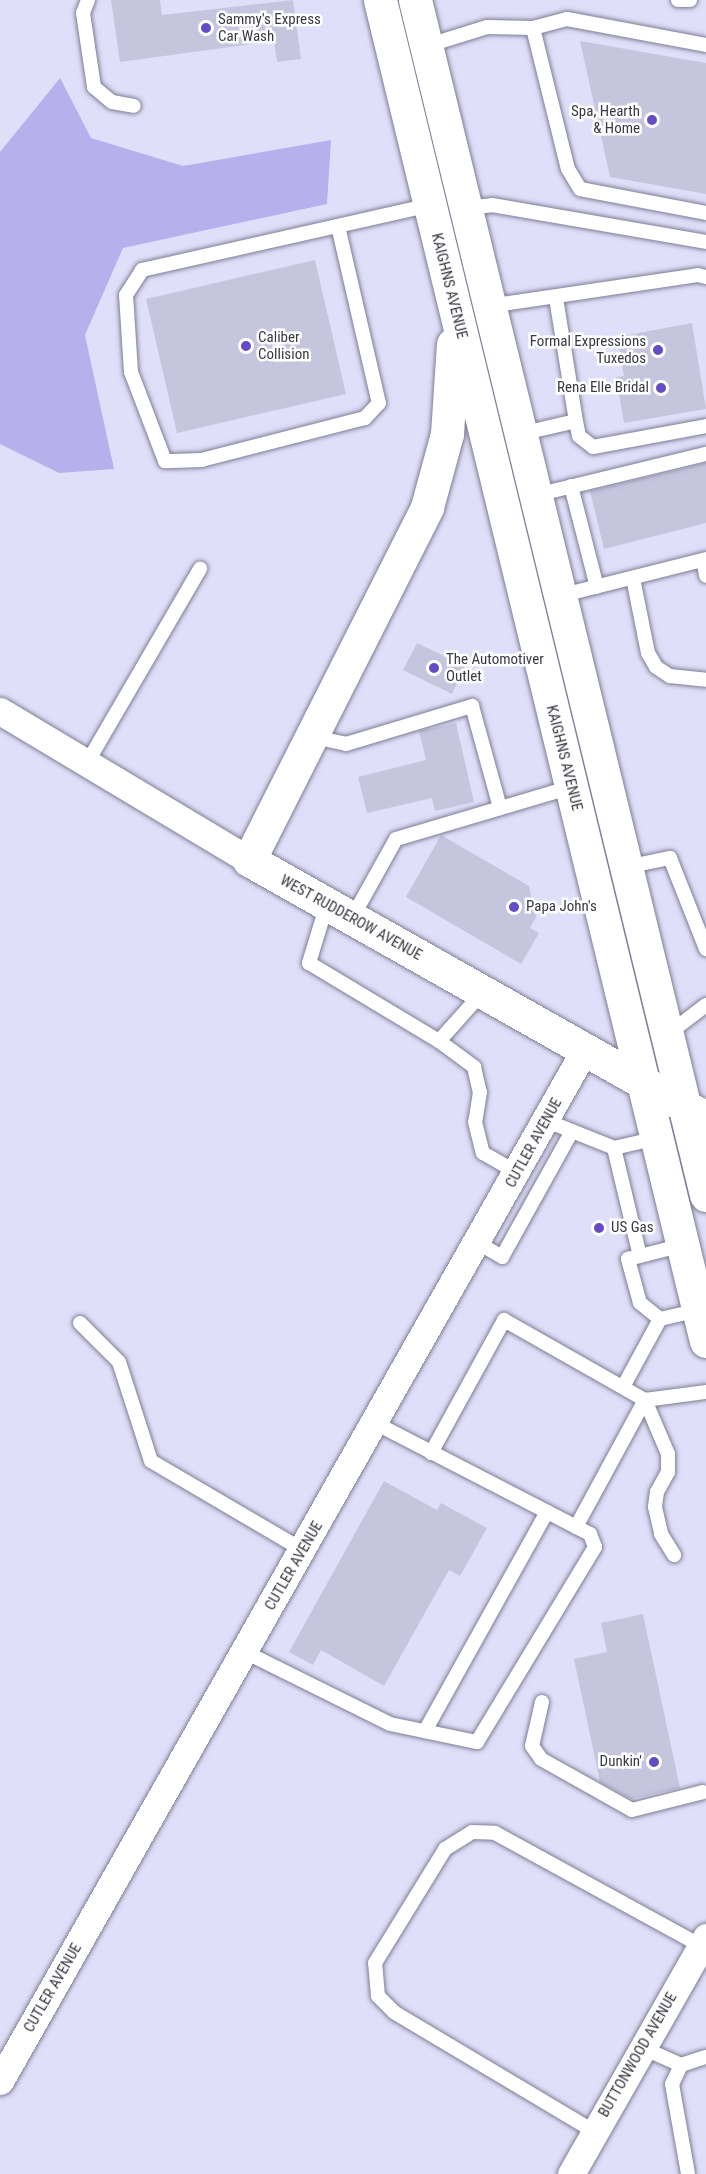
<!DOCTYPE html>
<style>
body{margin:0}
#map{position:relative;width:706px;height:2174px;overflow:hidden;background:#e0dff9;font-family:"Roboto Condensed",sans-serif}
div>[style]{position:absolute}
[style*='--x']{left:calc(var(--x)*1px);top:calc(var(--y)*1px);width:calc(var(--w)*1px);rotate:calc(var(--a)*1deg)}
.green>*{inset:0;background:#b6b1ed}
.building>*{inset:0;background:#c6c5de}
.roads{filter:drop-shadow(0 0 2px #7f7d94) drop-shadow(0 0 2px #7f7d94)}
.service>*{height:14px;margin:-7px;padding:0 7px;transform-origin:7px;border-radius:7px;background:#fff}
.minor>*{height:27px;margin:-13.5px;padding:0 13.5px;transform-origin:13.5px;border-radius:13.5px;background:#fff}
.tertiary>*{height:33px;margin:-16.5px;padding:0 16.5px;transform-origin:16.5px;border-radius:16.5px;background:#fff}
.trunk>*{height:33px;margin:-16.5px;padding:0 16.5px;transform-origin:16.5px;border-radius:16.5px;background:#fff}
.dots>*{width:16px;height:16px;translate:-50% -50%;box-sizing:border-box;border:3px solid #fff;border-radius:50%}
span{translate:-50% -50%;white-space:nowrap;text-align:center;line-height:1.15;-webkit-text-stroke:5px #fff;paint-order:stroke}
.poi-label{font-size:15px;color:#393943}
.left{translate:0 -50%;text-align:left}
.right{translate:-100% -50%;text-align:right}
.street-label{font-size:15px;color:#393943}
</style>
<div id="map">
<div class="green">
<i style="clip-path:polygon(60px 78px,91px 138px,183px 166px,331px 140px,327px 204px,123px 248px,85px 335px,114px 469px,59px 473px,0 444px,0 152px)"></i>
</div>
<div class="building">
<i style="clip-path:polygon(111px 0,160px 0,162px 15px,293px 0,301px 59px,277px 62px,274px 41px,120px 62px)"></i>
<i style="clip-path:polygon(580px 41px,706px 63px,706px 194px,610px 177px)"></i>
<i style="clip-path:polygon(315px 260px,346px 394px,177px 433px,146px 299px)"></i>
<i style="clip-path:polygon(692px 323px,706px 409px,624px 423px,616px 377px,624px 376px,617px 337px)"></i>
<i style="clip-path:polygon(706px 463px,706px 523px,604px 549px,590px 491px)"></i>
<i style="clip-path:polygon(417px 643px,465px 666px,452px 694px,403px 670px)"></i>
<i style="clip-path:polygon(456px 723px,474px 802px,435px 811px,432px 798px,367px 813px,358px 777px,426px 760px,419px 731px)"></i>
<i style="clip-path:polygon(441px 835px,529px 886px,536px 917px,530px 928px,539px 933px,521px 964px,406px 897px)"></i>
<i style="clip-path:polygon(384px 1481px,437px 1510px,441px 1503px,487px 1528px,460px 1576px,449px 1570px,384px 1686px,321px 1650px,313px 1665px,289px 1652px)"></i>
<i style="clip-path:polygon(643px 1614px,680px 1788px,631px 1799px,600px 1782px,574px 1659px,607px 1652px,601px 1623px)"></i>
</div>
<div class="roads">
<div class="service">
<i style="--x:88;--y:0;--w:14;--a:111"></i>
<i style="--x:83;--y:13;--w:75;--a:81.5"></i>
<i style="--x:94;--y:87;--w:23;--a:40"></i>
<i style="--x:112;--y:102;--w:22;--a:10"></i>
<i style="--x:678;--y:0;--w:12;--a:0"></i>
<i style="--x:533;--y:28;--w:145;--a:76.1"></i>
<i style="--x:568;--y:169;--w:23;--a:59"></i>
<i style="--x:580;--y:189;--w:128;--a:10.8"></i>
<i style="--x:426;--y:46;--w:64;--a:-17.3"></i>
<i style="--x:487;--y:27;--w:46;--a:1.2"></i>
<i style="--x:533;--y:28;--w:35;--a:-15"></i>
<i style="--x:567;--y:19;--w:141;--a:10.6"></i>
<i style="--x:465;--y:208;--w:27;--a:-6"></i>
<i style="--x:492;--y:205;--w:217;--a:9.8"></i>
<i style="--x:338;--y:226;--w:182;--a:77"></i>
<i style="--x:379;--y:403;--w:21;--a:133"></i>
<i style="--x:365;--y:418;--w:168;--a:165.6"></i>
<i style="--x:202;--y:460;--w:37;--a:178"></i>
<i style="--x:165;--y:461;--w:95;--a:-110.9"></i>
<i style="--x:131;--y:372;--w:77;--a:-93.7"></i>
<i style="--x:126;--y:295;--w:30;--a:-57"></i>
<i style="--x:142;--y:270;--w:295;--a:-12.7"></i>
<i style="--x:556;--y:298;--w:125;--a:80.8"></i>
<i style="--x:489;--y:306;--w:211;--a:-8.4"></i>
<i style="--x:698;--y:275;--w:8;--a:14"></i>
<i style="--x:520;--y:434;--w:57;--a:-13.1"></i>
<i style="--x:576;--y:421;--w:15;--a:79"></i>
<i style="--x:579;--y:436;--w:18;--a:38"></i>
<i style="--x:593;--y:447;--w:115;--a:-10.5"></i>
<i style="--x:571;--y:486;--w:104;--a:75.6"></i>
<i style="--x:536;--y:495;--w:175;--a:-13.6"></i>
<i style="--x:703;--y:560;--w:16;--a:79"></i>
<i style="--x:633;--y:578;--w:76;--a:78.7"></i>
<i style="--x:648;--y:653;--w:16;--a:60"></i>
<i style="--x:656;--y:667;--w:17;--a:33"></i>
<i style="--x:670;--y:676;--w:36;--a:6"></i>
<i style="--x:559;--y:596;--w:152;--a:-14.1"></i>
<i style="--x:314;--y:737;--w:33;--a:12"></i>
<i style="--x:346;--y:744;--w:132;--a:-16.8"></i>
<i style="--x:472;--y:706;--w:106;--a:74.6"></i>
<i style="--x:87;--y:763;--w:225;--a:-59.8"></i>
<i style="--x:626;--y:867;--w:45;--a:-11.6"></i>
<i style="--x:670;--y:858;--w:98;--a:68.4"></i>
<i style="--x:327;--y:904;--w:62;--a:107"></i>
<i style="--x:309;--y:963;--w:152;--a:31"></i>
<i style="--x:439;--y:1041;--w:66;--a:-48.1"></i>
<i style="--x:352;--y:918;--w:90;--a:-60.9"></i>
<i style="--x:396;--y:839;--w:184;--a:-16.5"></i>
<i style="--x:668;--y:1034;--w:48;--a:-37.3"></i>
<i style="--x:439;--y:1041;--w:44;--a:36.6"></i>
<i style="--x:474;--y:1067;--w:26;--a:77"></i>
<i style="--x:480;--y:1092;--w:30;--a:99"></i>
<i style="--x:475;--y:1122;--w:32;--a:76"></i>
<i style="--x:483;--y:1153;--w:40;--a:29.7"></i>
<i style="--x:547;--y:1121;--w:72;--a:21.9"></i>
<i style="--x:614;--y:1148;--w:44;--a:-13.1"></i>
<i style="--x:614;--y:1148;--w:111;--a:76.5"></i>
<i style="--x:478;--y:1243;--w:28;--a:30"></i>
<i style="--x:502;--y:1257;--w:144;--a:-60.9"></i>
<i style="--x:660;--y:1319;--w:26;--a:-141"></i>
<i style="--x:640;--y:1303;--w:46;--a:-105.3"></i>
<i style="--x:628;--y:1259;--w:57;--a:-14.3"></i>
<i style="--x:80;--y:1323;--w:55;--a:45"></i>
<i style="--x:119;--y:1362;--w:104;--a:72.1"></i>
<i style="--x:151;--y:1461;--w:176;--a:30.4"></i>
<i style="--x:623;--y:1387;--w:77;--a:-61.4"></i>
<i style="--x:660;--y:1319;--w:39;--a:-13"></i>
<i style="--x:431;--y:1453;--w:152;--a:-61.2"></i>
<i style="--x:504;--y:1320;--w:162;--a:29.6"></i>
<i style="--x:645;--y:1400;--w:59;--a:66.9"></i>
<i style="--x:668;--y:1454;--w:18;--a:90"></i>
<i style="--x:668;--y:1472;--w:23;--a:119"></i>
<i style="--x:657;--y:1492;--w:15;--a:98"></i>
<i style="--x:655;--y:1507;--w:28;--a:77"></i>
<i style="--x:661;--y:1534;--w:25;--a:58"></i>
<i style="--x:576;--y:1527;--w:145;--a:-61.5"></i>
<i style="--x:645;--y:1400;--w:62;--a:-7.5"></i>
<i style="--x:245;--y:1652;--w:162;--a:26.4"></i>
<i style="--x:390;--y:1724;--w:89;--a:11.7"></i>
<i style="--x:477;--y:1742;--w:228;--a:-58.8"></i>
<i style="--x:595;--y:1547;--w:14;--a:-111"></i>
<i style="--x:590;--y:1534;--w:242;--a:-152.7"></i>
<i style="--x:542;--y:1702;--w:45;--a:102.8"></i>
<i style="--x:532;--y:1746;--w:16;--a:55"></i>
<i style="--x:541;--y:1759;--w:104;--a:29.3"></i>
<i style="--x:632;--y:1810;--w:73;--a:-14.2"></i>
<i style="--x:425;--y:1731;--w:251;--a:-60.9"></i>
<i style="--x:643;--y:2048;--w:42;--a:24.1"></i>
<i style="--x:681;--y:2065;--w:26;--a:-18"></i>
<i style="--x:681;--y:2065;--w:21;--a:115"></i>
<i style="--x:672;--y:2084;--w:91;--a:79.9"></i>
<i style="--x:595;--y:2132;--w:234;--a:-149.2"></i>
<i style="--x:394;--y:2012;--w:23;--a:-135"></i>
<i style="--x:378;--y:1996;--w:33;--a:-95"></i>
<i style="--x:375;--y:1963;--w:134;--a:-58.4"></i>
<i style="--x:445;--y:1849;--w:32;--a:-32"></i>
<i style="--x:472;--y:1832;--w:23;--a:2"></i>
<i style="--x:495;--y:1833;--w:235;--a:28.7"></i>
</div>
<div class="minor">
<i style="--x:0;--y:711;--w:290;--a:30.9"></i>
<i style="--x:0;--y:2081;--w:1186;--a:-60.45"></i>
<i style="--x:571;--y:2174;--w:273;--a:-60.3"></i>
</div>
<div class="tertiary">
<i style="--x:249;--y:860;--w:525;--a:29.45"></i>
</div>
<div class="trunk">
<i style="--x:380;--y:0;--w:1380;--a:76.34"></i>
<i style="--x:415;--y:0;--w:1230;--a:76.31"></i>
<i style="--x:249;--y:860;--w:395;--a:-63.2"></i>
<i style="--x:427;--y:507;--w:76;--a:-74.7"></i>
<i style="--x:447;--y:434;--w:90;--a:-86.2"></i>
</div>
</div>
<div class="dots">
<i style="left:206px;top:28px;background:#654bc4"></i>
<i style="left:652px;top:120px;background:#654bc4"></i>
<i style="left:246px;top:346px;background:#654bc4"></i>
<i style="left:658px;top:350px;background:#654bc4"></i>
<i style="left:661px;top:388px;background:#654bc4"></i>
<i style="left:434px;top:668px;background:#654bc4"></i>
<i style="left:514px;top:907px;background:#654bc4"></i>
<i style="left:599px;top:1228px;background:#654bc4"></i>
<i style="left:654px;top:1762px;background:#654bc4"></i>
</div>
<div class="poi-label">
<span class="left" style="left:218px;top:28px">Sammy's Express<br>Car Wash</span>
<span class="right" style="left:640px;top:120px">Spa, Hearth<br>&amp; Home</span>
<span class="left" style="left:258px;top:346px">Caliber<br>Collision</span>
<span class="right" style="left:646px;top:350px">Formal Expressions<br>Tuxedos</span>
<span class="right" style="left:649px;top:388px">Rena Elle Bridal</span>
<span class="left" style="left:446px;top:668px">The Automotiver<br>Outlet</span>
<span class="left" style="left:526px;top:907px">Papa John's</span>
<span class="left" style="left:611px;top:1228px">US Gas</span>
<span class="right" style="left:642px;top:1762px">Dunkin'</span>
</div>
<div class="street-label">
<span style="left:449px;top:286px;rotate:76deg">KAIGHNS AVENUE</span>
<span style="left:564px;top:758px;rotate:76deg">KAIGHNS AVENUE</span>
<span style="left:351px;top:918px;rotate:29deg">WEST RUDDEROW AVENUE</span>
<span style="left:534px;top:1143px;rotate:-61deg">CUTLER AVENUE</span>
<span style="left:294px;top:1566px;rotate:-60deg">CUTLER AVENUE</span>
<span style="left:53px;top:1988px;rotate:-60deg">CUTLER AVENUE</span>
<span style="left:638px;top:2055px;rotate:-60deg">BUTTONWOOD AVENUE</span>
</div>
</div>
